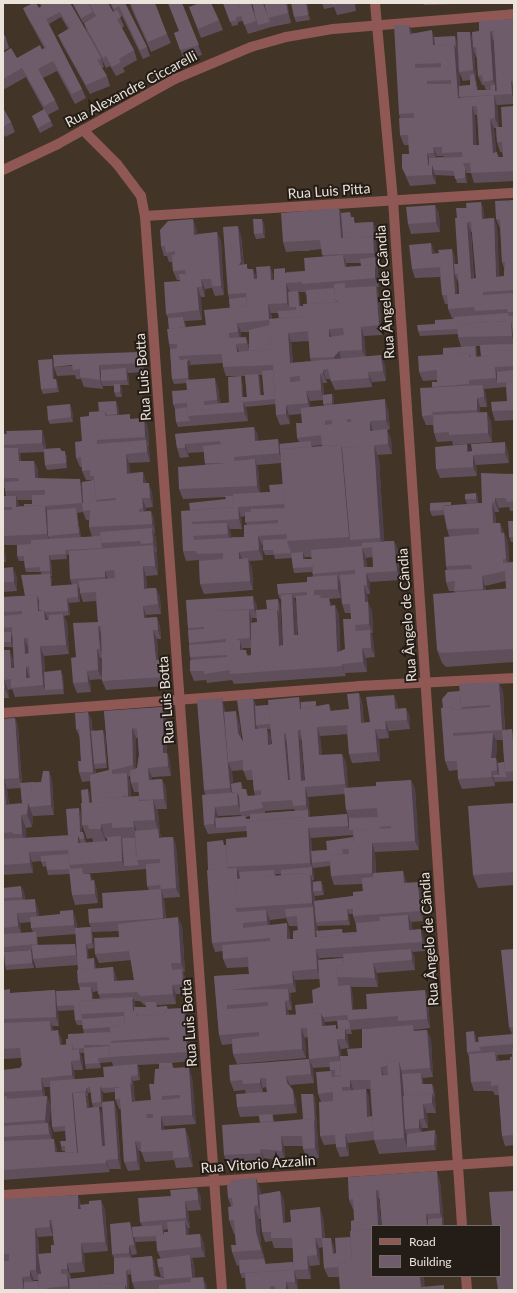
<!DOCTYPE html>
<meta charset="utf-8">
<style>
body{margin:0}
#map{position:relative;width:517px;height:1293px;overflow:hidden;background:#423426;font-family:Lato,sans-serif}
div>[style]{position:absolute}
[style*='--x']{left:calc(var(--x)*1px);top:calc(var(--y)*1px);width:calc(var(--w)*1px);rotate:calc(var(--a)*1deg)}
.street>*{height:10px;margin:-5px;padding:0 5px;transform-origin:5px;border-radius:5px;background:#8f5855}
.wall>*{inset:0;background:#5f4f5b}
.shaded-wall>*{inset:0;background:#4d404a}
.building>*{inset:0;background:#6e5c6a}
span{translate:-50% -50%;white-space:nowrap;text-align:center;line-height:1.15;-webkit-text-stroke:4px #241d17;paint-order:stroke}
.street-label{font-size:14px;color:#ebe2d9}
.frame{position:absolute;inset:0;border:4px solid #ebe2d9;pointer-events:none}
.legend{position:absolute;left:371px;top:1225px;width:130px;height:52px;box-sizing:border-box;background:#241d17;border:1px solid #746c65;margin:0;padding:5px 7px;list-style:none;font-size:12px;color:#ebe2d9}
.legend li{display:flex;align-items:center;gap:8px;height:20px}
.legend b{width:20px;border:1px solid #746c65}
</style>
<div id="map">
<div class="street">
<i style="--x:375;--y:3;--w:198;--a:84.8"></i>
<i style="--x:393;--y:200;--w:1028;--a:86.15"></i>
<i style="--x:83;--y:130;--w:48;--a:45"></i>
<i style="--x:117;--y:164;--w:40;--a:53"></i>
<i style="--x:141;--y:196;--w:20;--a:79"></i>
<i style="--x:145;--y:216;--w:1077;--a:85.9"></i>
<i style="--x:3;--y:170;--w:61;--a:-25.3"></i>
<i style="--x:58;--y:144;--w:134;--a:-29.1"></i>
<i style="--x:175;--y:79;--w:82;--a:-22.8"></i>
<i style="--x:251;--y:47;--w:36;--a:-16"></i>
<i style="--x:286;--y:37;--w:48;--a:-9.7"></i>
<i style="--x:333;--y:29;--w:182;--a:-4.7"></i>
<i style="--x:145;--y:216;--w:370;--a:-3.6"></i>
<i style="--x:3;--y:713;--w:356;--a:-4.3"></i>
<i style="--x:358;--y:686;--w:156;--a:-2.9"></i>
<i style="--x:3;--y:1195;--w:512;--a:-3.81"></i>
<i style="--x:466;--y:1276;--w:14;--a:86"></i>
</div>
<div class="wall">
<i style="clip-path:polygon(39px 3px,70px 3px,87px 32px,84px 23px,95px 17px,95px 16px,95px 17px,83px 23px,72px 3px,108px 3px,113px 12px,114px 12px,110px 3px,125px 3px,147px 47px,150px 56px,143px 59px,122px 16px,120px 17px,124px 26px,122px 28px,134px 50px,137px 60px,123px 68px,125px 72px,116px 76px,110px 66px,106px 68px,101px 58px,104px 67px,102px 68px,107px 76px,110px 86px,90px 94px,62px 44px,58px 35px,68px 29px,61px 17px,49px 24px,82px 89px,86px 98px,75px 104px,57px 71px,43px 78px,55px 100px,59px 109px,48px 115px,53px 126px,40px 133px,34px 121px,32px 116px,44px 110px,26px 77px,3px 90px,3px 53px,17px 58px,44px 48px,25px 13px,23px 8px,39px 8px,41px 6px)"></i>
<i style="clip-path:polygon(130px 3px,167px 34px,171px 43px,151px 52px,132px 10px)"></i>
<i style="clip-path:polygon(182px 3px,202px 55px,184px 60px,174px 33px,179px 31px)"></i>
<i style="clip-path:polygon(223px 3px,267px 15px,287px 3px,291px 23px,271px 27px,248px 34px,243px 21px,238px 22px,238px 25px,232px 26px)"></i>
<i style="clip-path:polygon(307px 3px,310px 20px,296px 22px,294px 17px)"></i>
<i style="clip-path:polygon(322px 3px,356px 3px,356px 11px,337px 15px,334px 7px,324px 9px)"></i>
<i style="clip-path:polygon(423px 3px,453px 3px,453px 4px,424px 5px)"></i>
<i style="clip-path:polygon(189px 7px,219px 20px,223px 30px,201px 38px)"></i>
<i style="clip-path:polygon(evenodd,514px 19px,514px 108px,514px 104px,497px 105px,499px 127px,502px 127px,513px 106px,514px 109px,514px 181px,474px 183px,471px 173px,466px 173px,467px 183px,457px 183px,455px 176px,435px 175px,436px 184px,410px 186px,402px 168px,409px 154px,409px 145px,404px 145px,400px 135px,400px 118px,399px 114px,413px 33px,457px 41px,460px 86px,470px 85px,470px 80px,463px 81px,459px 72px,472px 36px,479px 31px,514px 19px,493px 40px,494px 40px,497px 91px,493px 40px,514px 19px,474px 52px,476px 57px,477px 57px,478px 76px,482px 85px,484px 85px,486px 90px,478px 90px,476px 79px,474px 52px,514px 19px,475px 115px,477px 115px,479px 145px,476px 145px,475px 115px,514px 19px,494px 128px,496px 128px,497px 142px,500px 152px,502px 152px,503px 157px,499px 157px,496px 152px,494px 128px,514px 19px,437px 156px,443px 156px,444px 157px,437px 157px,437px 156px)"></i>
<i style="clip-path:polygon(3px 33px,6px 38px,9px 48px,3px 51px)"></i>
<i style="clip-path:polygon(3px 108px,11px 122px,15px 132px,5px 137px,3px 132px)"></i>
<i style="clip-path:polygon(evenodd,514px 200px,514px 420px,495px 421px,492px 411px,507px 401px,506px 387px,484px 389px,486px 395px,487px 407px,480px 407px,480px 412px,491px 421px,492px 442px,453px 445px,452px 441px,437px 442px,434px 433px,433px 425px,426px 425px,422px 416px,433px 387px,437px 382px,437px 380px,423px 381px,419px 372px,443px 355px,461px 347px,458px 337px,458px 334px,420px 336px,418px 331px,435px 324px,454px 318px,452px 318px,448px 309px,448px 304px,445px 304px,442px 295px,440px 277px,415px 278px,412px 269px,435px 254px,439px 253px,452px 249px,455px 259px,455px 264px,458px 264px,457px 218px,467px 208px,481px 202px,484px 212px,484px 219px,494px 218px,497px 227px,499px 277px,504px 276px,504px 268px,502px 262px,500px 228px,496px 219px,514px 200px,471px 232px,472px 232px,476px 278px,474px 278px,471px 232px,514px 200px,456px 278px,459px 283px,459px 294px,457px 294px,456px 278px,514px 200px,476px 346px,480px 346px,481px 356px,477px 357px,477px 351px,476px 346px)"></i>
<i style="clip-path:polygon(435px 205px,439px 214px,440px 232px,411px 234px,408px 224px)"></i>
<i style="clip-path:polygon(evenodd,339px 208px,341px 213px,352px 217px,355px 222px,355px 223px,373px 222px,375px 227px,379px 287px,377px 287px,379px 295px,382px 335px,364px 336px,366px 356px,385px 364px,386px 381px,372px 382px,372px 387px,335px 390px,330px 379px,326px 379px,327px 383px,323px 383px,324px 395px,332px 394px,334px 399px,334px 405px,388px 409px,390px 429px,387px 430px,391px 439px,392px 454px,377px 455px,379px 459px,384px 541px,394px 541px,398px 550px,400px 580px,370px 582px,370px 594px,367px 594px,368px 602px,372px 611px,373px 633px,371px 633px,373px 639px,375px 657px,366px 658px,367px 672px,345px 673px,346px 676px,234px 684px,232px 680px,207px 683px,206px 680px,194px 681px,190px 671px,191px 660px,190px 657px,186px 600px,257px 606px,257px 610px,267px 609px,280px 604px,282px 645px,283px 645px,281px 599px,280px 599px,278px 594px,307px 582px,313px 576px,312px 572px,294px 573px,293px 568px,292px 558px,275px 559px,274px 555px,265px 555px,263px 550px,263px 545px,262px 545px,263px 560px,249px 561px,252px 568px,253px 590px,204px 594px,200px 584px,199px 560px,186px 561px,183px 551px,190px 510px,226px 499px,226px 497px,183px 499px,179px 489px,205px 465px,204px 452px,188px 453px,189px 457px,180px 458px,177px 448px,175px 434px,254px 427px,258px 436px,258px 441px,280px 444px,299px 442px,297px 438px,302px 423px,301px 414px,289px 415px,290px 424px,280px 425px,276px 415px,276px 404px,245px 407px,247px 411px,248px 421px,178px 427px,176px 422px,175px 409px,173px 404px,187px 390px,187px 383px,174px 384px,172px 379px,170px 349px,169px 344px,169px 329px,168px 318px,166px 314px,180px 281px,180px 280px,177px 280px,173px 271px,172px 262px,169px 262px,167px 256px,164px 256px,161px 246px,193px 219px,196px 228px,197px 234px,217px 232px,221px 242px,224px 295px,215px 296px,212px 288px,205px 289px,205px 297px,201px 297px,202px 320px,185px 321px,186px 327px,206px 325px,230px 308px,229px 299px,228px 294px,241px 235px,244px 264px,257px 279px,270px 266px,273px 276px,273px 280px,287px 272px,305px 271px,323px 257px,322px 249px,286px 252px,283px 242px,339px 208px,346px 263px,361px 263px,361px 266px,347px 267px,346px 263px,339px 208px,298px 292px,305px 292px,306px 294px,307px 294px,307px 304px,304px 306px,300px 306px,300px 296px,298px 292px,339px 208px,271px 313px,278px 313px,279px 318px,272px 319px,271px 313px,339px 208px,241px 332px,249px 332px,249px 345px,241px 337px,241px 332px,339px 208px,309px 341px,310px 358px,311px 361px,293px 363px,291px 342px,309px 341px,339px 208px,223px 363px,223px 367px,226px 376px,240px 376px,229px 403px,220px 403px,218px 387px,189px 380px,188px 367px,190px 365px,223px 363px,339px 208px,259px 375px,262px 375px,264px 395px,261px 395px,260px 379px,259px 375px,339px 208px,241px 376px,245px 376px,247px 397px,243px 397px,242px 381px,241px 376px,339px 208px,323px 400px,324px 406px,310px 407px,310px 401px,323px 400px,339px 208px,322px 445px,322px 446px,312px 447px,312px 446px,322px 445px,339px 208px,281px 463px,283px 484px,270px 492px,260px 493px,258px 468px,257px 465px,281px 463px,339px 208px,245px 516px,245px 522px,247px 525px,244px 537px,231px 537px,230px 529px,242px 529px,241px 517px,245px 516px,339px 208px,305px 557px,311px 557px,312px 559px,305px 559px,305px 557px,339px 208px,373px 557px,373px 567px,367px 567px,366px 558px,373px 557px,339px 208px,339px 581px,340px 581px,342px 604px,345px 613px,351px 613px,351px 619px,345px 649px,340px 651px,339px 615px,335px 605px,332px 606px,329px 599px,341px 598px,340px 584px,339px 581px,339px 208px,294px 598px,296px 598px,298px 635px,297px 635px,296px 604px,294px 598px,339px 208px,252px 618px,257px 618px,257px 622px,252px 623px,252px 618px,339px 208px,243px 648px,251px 648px,251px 655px,249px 656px,243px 650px,243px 648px)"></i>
<i style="clip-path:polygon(264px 223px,265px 238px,256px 239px,254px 234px)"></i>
<i style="clip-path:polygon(143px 361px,144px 372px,128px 373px,129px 385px,120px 385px,122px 389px,122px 397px,116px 397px,114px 392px,114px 386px,103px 386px,103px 389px,84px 387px,81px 379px,76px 379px,75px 375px,57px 376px,54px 367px)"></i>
<i style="clip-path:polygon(55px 379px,56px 379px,58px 384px,59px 392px,43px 394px,41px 389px)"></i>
<i style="clip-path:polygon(evenodd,118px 406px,119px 415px,132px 419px,144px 418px,148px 428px,149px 446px,148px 446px,149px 450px,150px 462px,129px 463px,130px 473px,143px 472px,146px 483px,152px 492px,153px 507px,146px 508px,146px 511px,151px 511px,154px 520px,155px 533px,154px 533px,156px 538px,157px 552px,156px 552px,157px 555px,158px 575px,146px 576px,147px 588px,156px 588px,160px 597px,161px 614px,146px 615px,146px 618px,157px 617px,160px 627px,161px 639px,157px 639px,158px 659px,165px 669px,166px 686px,106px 690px,102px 681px,102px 658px,100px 658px,102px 679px,90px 680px,91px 692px,77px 693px,73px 683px,76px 657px,98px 622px,96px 601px,83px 602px,80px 593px,80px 588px,79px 588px,80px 602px,69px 603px,70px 615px,64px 616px,67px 623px,69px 654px,44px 656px,45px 672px,63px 675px,64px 694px,15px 697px,12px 689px,8px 690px,9px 698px,3px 698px,3px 650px,13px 659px,13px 668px,14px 668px,13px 637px,12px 637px,13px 647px,4px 647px,3px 644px,3px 597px,25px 596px,41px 574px,41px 572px,26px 572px,25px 568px,24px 561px,19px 561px,17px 556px,17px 545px,4px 545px,5px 550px,6px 562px,3px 562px,3px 496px,6px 496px,5px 491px,5px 488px,3px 488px,3px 434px,42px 430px,45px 440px,46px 449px,60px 448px,62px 451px,67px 456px,67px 468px,47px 470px,45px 465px,44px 452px,20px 453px,21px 457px,21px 461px,34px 461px,38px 470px,38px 478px,82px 484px,92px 481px,91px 480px,86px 480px,82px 471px,82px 467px,80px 467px,76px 458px,82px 441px,89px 416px,99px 411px,118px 406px,17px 500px,32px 500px,32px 504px,24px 506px,19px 506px,17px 500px,118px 406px,83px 512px,86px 520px,89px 520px,89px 527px,92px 537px,81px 537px,77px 513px,83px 512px,118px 406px,67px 555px,69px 555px,70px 579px,72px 585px,52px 586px,52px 579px,50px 576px,52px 576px,51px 560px,67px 559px,67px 555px)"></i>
<i style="clip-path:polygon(72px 409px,73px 422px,50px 424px,48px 420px)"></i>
<i style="clip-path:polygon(508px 451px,509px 463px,476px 465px,477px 476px,440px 478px,436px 469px,469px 452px)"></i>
<i style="clip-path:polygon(evenodd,514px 474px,514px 511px,510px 511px,509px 507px,499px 508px,499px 512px,495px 512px,496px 523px,500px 523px,508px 542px,509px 563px,514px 562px,514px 662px,446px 667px,442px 663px,437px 650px,455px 592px,454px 591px,449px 591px,446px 582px,447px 570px,446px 566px,449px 536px,447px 529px,444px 515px,432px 516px,430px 511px,452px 505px,467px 504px,465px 499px,476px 493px,478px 498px,478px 503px,482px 503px,514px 474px,506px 581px,506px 589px,486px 590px,485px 586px,506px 581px)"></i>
<i style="clip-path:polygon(514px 521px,514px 542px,511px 542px,509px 537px)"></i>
<i style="clip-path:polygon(3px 568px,17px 577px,17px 591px,3px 592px)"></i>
<i style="clip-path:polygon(evenodd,503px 691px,505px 730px,514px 734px,514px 781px,495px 782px,495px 786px,462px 789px,458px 779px,458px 770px,449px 771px,445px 761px,441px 708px,503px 691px,496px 740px,503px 740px,504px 762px,498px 763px,496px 758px,497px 743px,496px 740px)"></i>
<i style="clip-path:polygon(evenodd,359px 693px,362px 702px,364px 723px,370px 722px,394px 695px,397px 704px,398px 709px,406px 708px,410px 718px,410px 729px,389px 731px,389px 738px,379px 739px,380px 761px,352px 763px,349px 754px,347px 734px,320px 736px,322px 755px,342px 754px,346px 763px,348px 788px,376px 786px,411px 780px,415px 789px,419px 850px,375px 852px,376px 873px,403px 871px,406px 881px,407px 883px,421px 892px,423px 921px,411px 922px,412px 924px,412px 930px,424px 939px,425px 951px,412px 952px,415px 958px,415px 970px,377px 973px,378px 987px,351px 987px,352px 990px,353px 1010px,367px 1009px,425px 990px,428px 1000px,430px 1028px,414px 1030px,415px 1031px,427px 1030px,431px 1040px,433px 1077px,423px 1078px,423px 1084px,432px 1084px,434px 1088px,436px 1113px,427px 1113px,428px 1128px,422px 1128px,422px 1132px,437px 1135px,436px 1150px,379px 1154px,374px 1140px,348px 1143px,349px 1156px,340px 1157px,336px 1147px,336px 1144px,324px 1145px,320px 1136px,321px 1102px,318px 1094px,330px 1071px,330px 1067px,313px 1068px,309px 1059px,308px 1037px,305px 1038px,306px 1058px,237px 1064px,233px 1054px,232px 1044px,222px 1045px,219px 1035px,214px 976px,249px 974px,248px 967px,227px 968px,223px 959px,223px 951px,215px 952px,212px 943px,208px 870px,225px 845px,247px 837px,247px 831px,208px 834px,204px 825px,205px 794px,204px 790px,226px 712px,239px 721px,241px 738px,243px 742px,253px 698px,256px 706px,301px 702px,318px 706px,329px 704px,331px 711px,349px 709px,359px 693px,267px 729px,270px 729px,272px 744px,271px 744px,271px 738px,267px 729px,359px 693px,301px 740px,302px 740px,305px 780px,304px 780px,301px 740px,359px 693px,243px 770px,247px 780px,253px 780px,254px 791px,255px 796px,248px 796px,246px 789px,243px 789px,241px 782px,233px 783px,232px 771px,243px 770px,359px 693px,345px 794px,346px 810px,349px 818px,347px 814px,310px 817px,308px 797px,345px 794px,359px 693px,294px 809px,295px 811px,265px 813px,265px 811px,294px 809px,359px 693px,241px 815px,241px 816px,218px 818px,218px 816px,241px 815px,359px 693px,250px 816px,250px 819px,246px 819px,246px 817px,250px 816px,359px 693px,353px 835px,353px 837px,327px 850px,312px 851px,311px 838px,353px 835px,359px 693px,330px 866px,331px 876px,334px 885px,362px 884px,363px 891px,353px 896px,315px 901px,315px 896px,324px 895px,323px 886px,321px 881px,313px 882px,312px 880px,314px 880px,313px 868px,330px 866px,359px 693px,276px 874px,281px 874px,281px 875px,276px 876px,276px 874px,359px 693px,349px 914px,353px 914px,353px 916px,356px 925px,357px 932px,343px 933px,342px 929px,318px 931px,317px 926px,350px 925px,349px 914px,359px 693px,286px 918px,289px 926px,297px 926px,298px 930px,293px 939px,290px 939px,290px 933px,270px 925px,270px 920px,286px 918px,359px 693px,343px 957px,344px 958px,320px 960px,319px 958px,343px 957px,359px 693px,320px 979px,320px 987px,313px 1003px,296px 1015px,289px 1015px,288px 1010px,292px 1010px,291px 998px,290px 993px,296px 992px,295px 980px,320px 979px,359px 693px,338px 1021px,338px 1029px,325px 1026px,325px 1022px,338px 1021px,359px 693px,375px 1028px,362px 1048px,348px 1056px,341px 1056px,341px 1049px,349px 1048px,348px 1038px,347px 1034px,352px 1034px,351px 1030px,375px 1028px,359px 693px,366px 1089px,370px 1089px,372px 1116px,370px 1116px,369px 1098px,366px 1089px)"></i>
<i style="clip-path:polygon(evenodd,163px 707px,166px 717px,167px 753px,170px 762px,171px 776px,152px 777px,152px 780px,162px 779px,166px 788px,167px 809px,157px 809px,158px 813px,160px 833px,161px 837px,173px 837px,176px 846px,180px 897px,164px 898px,166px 918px,182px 926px,185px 972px,183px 972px,185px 978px,186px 994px,176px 994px,176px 1004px,157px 1005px,157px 1007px,167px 1006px,168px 1009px,184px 1008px,188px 1018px,191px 1061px,172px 1063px,174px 1068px,192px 1077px,196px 1124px,164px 1126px,164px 1130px,185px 1128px,189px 1138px,193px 1167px,176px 1168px,174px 1160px,145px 1162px,141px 1151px,139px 1151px,140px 1170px,128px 1171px,124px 1162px,121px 1109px,119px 1109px,115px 1099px,115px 1092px,104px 1093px,102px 1091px,103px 1102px,114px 1101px,117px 1111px,121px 1169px,109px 1169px,110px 1172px,3px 1180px,3px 1070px,20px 1068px,22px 1065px,21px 1058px,3px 1059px,3px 993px,12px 993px,55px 990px,56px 995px,80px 990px,78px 983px,78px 965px,36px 968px,33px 959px,32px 950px,3px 952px,3px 888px,24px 892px,25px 900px,38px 909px,39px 916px,76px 919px,77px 928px,91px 927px,89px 923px,103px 908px,149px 890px,147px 886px,146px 869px,84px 874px,90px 874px,92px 880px,94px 880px,97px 890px,98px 903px,75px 905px,72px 895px,70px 874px,48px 875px,47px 870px,46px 866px,43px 867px,41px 861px,32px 862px,33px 873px,3px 875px,3px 719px,15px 718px,18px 727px,22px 783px,41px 782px,49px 771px,52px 780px,54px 815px,33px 816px,32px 827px,26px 828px,26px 838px,68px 835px,81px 813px,82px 832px,85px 837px,86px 843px,93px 842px,92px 838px,87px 839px,82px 825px,82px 803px,90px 794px,90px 803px,92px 803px,90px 781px,82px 782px,79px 772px,81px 761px,80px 738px,76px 729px,88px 712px,92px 721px,92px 730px,105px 734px,107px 768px,95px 769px,96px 773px,109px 770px,104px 711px,163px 707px,136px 738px,138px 738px,139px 755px,137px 768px,136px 769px,136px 738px,163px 707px,130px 776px,131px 783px,134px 792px,139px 792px,139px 796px,131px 797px,130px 782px,128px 777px,130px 776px,163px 707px,21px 788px,22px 803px,9px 804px,7px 789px,21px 788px,163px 707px,105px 838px,107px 838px,107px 841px,106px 841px,105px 838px,163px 707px,31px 922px,31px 928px,33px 932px,21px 933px,20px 923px,31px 922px,163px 707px,119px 931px,119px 937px,95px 954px,99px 963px,131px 960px,134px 980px,117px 981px,116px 977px,113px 967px,96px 969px,95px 963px,94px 958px,88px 959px,88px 949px,94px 948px,92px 932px,119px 931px,163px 707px,76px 934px,77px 949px,38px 945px,37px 937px,76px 934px,163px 707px,98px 991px,100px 999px,93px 999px,93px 992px,98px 991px,163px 707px,135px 1001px,140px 1001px,144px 1005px,146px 1005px,146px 1007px,135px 1007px,135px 1001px,163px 707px,58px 1010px,59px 1011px,74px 1010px,75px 1020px,77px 1025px,82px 1025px,84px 1033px,68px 1039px,66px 1045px,62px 1045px,62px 1040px,54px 1031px,52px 1026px,59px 1026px,58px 1010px,163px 707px,80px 1053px,84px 1053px,85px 1064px,86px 1069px,101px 1068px,100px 1063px,112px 1062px,113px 1066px,104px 1077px,75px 1080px,74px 1070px,83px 1070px,82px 1058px,80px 1053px,163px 707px,159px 1064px,159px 1069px,154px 1084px,151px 1100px,135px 1101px,133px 1081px,140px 1080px,139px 1069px,138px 1065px,159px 1064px,163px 707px,44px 1087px,50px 1087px,52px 1127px,54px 1132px,65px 1131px,66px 1141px,61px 1146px,62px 1151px,65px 1151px,65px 1152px,57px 1152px,57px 1149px,52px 1139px,52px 1132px,49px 1124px,51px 1106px,47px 1096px,45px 1096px,44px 1087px,163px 707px,91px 1092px,92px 1103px,93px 1107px,89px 1108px,89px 1102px,87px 1096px,88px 1096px,88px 1093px,91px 1092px,163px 707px,99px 1107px,102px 1107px,105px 1146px,99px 1107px)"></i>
<i style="clip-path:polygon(514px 803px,514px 885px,478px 888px,473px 875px)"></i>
<i style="clip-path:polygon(evenodd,514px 949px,514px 1145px,505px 1146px,502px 1136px,499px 1095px,495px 1095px,493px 1091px,474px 1091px,471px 1082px,469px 1057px,467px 1052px,476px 1036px,476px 1042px,512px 1034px,509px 1027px,514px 949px,512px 1054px,512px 1057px,510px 1060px,499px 1061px,497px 1055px,512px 1054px)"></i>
<i style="clip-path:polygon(31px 950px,32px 955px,34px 968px,6px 970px,5px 965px)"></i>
<i style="clip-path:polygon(evenodd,309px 1059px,313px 1068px,314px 1083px,290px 1085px,296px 1100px,297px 1113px,273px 1115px,274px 1122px,303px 1119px,313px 1094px,315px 1098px,319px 1158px,307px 1159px,303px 1149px,303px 1146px,284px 1146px,285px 1161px,264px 1158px,264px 1162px,227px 1165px,224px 1155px,260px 1123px,259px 1116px,240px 1117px,237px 1107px,246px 1094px,245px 1090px,234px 1091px,230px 1081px,309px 1059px,266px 1087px,267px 1092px,263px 1092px,263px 1088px,266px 1087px)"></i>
<i style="clip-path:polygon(evenodd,348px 1177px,440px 1181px,444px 1226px,382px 1226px,380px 1199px,379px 1199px,381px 1226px,372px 1226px,424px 1287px,446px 1290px,339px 1277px,328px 1277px,324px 1268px,323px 1247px,319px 1248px,320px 1265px,310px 1266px,311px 1279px,297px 1279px,298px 1290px,246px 1290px,245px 1278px,242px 1278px,240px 1273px,239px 1265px,237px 1266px,232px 1252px,236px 1245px,235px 1234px,234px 1234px,229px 1220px,231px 1206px,228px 1198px,256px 1178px,261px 1192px,261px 1194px,280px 1191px,284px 1201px,285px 1223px,323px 1217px,325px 1238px,334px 1247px,335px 1253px,336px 1253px,350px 1237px,351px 1231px,354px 1220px,354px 1209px,353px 1209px,349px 1200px,348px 1177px,259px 1219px,261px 1219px,262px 1232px,265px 1242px,272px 1241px,274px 1248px,293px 1248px,293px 1262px,266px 1264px,261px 1245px,259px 1219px)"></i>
<i style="clip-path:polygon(evenodd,197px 1188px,201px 1198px,201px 1210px,188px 1211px,190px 1228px,188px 1228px,189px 1235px,200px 1234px,204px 1244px,205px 1257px,192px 1258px,194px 1264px,195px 1277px,207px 1286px,156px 1290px,135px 1290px,132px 1282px,131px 1274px,128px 1275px,129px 1290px,3px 1290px,3px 1199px,81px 1205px,89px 1204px,101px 1200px,105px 1210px,108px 1251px,84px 1253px,85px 1272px,70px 1273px,71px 1279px,114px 1274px,114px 1258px,112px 1254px,132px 1227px,142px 1226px,140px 1222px,171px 1196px,197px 1188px,168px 1229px,168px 1232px,164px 1234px,164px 1230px,168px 1229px,197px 1188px,53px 1236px,54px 1245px,51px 1253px,39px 1254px,38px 1237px,53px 1236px,197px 1188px,157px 1241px,157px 1251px,161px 1259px,158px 1267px,161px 1277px,164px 1277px,164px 1278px,156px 1277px,155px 1265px,152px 1256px,132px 1258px,132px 1255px,137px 1254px,135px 1242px,157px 1241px,197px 1188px,39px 1260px,41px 1274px,40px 1274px,39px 1260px,197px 1188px,34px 1280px,38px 1280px,38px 1281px,34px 1281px,34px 1280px)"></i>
</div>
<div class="shaded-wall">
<i style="clip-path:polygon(286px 3px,287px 3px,291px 23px,288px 13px)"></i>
<i style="clip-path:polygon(306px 3px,307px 3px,310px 20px,308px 15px)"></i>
<i style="clip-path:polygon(354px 3px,356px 3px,356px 11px)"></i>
<i style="clip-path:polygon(409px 25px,413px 34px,410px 34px)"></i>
<i style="clip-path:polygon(432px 30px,436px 40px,436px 49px,433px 45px)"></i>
<i style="clip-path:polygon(490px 31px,493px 40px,497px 95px,495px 95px,495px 85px,493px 80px)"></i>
<i style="clip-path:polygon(470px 32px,474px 41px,473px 47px,474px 52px,476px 79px,473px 70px)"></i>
<i style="clip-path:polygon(455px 36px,457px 41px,461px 102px,458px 98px,454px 44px)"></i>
<i style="clip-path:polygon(474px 74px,476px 79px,479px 95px,477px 90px)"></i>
<i style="clip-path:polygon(511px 81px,514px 89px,514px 101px,512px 94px)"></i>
<i style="clip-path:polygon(494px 95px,497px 105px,499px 128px,495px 118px)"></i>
<i style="clip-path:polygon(472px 106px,475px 115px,477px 154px,473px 145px)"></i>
<i style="clip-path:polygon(490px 119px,494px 128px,497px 162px,493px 153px)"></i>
<i style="clip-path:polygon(433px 147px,437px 156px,437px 162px,434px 153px)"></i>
<i style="clip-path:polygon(427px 153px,431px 163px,431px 170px,428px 165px)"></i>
<i style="clip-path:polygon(432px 165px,435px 174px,436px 184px,432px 175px)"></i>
<i style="clip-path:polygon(465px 168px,466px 173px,467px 183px,465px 178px)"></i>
<i style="clip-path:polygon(481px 202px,484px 212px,485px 228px,482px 219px)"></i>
<i style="clip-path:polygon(435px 205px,439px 214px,440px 232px,436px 222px)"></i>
<i style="clip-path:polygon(339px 208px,343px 218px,344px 243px,341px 238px)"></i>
<i style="clip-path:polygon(494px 218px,497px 227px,500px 286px,496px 277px)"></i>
<i style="clip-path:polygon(193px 219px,196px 228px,198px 244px,194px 235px)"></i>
<i style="clip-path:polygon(262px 219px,264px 223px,265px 238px,263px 233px)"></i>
<i style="clip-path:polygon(373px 222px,375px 227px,379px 287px,375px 278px,375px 257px,374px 253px,373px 236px)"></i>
<i style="clip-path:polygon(467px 222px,471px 232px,474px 288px,471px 279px)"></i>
<i style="clip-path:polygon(238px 226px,241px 235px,244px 271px,239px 265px)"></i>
<i style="clip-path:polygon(217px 232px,221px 242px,224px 295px,221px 286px)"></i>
<i style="clip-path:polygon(431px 243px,435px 253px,436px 263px,432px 254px)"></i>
<i style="clip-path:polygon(452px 249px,455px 259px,456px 274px,455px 274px,456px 278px,458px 304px,455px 294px)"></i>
<i style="clip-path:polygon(343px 255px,347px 265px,348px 277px,345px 267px)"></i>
<i style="clip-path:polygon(270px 266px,273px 276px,274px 290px,271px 280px)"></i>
<i style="clip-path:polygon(253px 269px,257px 278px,254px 279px)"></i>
<i style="clip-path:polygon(201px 279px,205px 289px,205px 297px,202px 287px)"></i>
<i style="clip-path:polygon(286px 283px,290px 293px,289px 307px,287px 303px)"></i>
<i style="clip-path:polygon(376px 286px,379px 295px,382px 335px,379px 325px)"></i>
<i style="clip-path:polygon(197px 287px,201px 297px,202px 320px,199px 310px)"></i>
<i style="clip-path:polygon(298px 291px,300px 296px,301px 311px,299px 306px)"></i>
<i style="clip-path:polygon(268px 304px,271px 313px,275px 358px,269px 320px)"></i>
<i style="clip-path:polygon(183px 317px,185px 322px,186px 334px,185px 329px)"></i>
<i style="clip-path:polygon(511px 321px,514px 330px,514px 342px,512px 336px)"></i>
<i style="clip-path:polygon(237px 323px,241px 332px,241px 342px,238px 332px)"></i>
<i style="clip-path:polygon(361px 327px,364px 336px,366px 359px,362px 350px)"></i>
<i style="clip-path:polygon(329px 329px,332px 339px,329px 337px)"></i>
<i style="clip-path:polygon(288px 333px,291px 342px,294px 373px,290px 363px)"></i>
<i style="clip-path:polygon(246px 337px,249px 346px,250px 353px,247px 343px)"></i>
<i style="clip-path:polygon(236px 344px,240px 354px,237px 352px)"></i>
<i style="clip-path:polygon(475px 346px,477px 351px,478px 362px,476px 357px)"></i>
<i style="clip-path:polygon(339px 351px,342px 361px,337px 366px,334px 357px)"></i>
<i style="clip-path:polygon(139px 352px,143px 361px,144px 372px,140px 363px)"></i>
<i style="clip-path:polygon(381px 355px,385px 364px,386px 381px,383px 371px)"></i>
<i style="clip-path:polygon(52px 359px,54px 364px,55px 384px,53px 379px)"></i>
<i style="clip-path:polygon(189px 359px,191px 364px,188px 367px,190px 383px,188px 378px,187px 362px)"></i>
<i style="clip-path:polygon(99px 365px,102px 375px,101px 381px,103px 386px,103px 389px,100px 380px)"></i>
<i style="clip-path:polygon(495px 367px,498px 377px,497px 383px,496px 378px)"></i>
<i style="clip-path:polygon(126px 368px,128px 373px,129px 385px,127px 380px)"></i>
<i style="clip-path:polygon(323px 370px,326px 379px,327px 383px,323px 373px)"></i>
<i style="clip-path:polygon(368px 372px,372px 382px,372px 387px,369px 378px)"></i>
<i style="clip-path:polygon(258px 374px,260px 379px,262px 400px,260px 395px)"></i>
<i style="clip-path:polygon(320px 374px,323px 383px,324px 400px,321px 390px)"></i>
<i style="clip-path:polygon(241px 376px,242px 381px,244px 402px,242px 397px)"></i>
<i style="clip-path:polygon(215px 378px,218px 387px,220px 409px,217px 400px)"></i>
<i style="clip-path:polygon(56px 379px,58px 384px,59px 392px,57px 388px)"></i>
<i style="clip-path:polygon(120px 384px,122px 389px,122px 397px,120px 392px)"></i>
<i style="clip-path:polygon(483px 385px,486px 395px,487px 407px,484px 397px)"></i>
<i style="clip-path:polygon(306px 391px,310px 401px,311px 413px,308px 403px)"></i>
<i style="clip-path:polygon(332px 394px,334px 399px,334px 408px,332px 403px)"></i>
<i style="clip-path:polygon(477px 398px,480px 407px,481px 420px,477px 410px)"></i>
<i style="clip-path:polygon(385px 399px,388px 409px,390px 429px,386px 420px)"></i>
<i style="clip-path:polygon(116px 401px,118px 406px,119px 419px,117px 414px)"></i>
<i style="clip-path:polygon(243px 401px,247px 411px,248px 421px,244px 412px)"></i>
<i style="clip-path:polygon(70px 404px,72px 409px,73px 422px,71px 417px)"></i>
<i style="clip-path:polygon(286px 405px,289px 415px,290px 424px,286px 414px)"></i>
<i style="clip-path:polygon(487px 412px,491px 421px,492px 442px,488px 433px)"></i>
<i style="clip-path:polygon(144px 418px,148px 428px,149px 446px,145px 437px)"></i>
<i style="clip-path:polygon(370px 421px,373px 431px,370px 431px)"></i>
<i style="clip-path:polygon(254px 427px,258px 436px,259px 451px,255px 441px)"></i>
<i style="clip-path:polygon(387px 429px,391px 439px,392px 454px,388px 444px)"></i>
<i style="clip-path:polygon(42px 430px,45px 440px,46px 452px,42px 443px)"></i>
<i style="clip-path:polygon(278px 439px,282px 449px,283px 463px,279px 453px)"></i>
<i style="clip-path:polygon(146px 440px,149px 450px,150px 462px,147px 452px)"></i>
<i style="clip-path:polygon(505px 442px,508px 451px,509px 463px,505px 453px)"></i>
<i style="clip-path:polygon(185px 444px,188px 453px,189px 457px,185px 448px)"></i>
<i style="clip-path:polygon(467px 444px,470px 454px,467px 452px)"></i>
<i style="clip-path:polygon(341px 445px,347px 461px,350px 540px,349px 537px)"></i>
<i style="clip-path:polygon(374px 445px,379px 459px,385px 551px,380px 538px)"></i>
<i style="clip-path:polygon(18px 448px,21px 457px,22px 471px,19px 461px)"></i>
<i style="clip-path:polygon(65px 451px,67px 456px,67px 468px,66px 463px)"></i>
<i style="clip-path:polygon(126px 454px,129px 463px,130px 483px,127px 474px)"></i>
<i style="clip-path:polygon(473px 455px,476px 465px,477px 476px,473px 467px)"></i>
<i style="clip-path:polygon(255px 459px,258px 468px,260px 495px,257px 486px)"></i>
<i style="clip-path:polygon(34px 461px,38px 470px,39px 487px,35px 478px)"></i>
<i style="clip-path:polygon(143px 472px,146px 482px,147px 492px,143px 483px)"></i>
<i style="clip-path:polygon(80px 479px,84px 489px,85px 505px,82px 503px)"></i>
<i style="clip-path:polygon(149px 483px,152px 492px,153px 507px,150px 498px)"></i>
<i style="clip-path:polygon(476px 493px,478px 498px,478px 504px,476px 499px)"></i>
<i style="clip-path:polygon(16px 496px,19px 505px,20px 516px,16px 507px)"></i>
<i style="clip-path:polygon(142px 498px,146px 508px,146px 518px,143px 508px)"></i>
<i style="clip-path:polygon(495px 498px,499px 508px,499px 512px,495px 502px)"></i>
<i style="clip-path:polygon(492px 503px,495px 512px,496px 532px,493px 523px)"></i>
<i style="clip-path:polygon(45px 506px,49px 515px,48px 536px,50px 540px,50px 544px,47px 534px)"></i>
<i style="clip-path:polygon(238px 507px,241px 517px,242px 529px,239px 519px)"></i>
<i style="clip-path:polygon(76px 508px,77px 513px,81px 538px,79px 533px)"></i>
<i style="clip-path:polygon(151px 511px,154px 520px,155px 533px,152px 524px)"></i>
<i style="clip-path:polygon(227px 523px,231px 532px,232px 544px,228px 534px)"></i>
<i style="clip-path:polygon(500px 523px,504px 532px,504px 542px,501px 533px)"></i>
<i style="clip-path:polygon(152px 528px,156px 538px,157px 552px,153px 543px)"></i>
<i style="clip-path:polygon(504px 533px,508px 542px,509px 568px,506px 559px)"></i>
<i style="clip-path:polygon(258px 536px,262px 545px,263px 560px,259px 550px)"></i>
<i style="clip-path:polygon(394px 541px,398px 550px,400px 580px,397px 571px)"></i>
<i style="clip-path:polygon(3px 545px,5px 550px,6px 562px,4px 557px)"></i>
<i style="clip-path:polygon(153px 545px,157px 555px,158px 575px,155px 566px)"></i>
<i style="clip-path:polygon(362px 548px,366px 558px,367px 573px,366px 573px,370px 582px,370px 594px,367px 585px,364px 567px)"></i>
<i style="clip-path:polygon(65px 550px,67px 555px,67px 559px,66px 554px)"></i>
<i style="clip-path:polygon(239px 552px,243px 561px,239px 559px)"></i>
<i style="clip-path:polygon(303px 552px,305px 557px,305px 564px,303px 559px)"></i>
<i style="clip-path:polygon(49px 555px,51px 560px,52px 576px,50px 571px)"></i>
<i style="clip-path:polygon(248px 558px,252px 568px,253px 590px,250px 581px)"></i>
<i style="clip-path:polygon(143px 566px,146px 576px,148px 598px,144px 589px)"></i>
<i style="clip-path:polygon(13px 567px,17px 577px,17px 591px,14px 582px)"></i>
<i style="clip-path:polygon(105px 571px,108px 580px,109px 586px,105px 577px)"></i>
<i style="clip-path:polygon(50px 574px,52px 579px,52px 591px,51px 586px)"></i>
<i style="clip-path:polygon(337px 575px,340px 584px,341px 598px,338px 589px)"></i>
<i style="clip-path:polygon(482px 576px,485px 586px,486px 598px,483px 589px)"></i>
<i style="clip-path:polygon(77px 584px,79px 589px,80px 602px,78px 597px)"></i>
<i style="clip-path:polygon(364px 585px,367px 594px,368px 611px,365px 602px)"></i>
<i style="clip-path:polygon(156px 588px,160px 597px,161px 614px,158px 604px)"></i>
<i style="clip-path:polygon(292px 594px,296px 604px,297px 645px,294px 635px)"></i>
<i style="clip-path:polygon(37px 595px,41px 605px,41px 612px,38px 611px)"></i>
<i style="clip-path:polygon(253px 596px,257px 606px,258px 618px,254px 609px)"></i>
<i style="clip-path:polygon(67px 598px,69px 603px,70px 615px,68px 611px)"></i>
<i style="clip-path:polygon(329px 598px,332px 607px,330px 606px)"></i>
<i style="clip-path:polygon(278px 599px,280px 604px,283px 655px,279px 646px,277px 609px)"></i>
<i style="clip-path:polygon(368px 602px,372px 611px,373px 633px,369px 624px)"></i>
<i style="clip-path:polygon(335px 605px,339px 615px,341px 661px,337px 652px)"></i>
<i style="clip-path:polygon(143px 606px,146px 615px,147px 628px,144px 618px)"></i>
<i style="clip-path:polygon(44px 610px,48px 619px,48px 630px,45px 620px)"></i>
<i style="clip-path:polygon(249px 610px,252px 620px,253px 648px,250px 638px)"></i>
<i style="clip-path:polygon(63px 614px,67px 623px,69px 654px,66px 645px)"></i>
<i style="clip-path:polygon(157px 617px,160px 627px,161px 639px,158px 630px)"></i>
<i style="clip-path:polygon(98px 626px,102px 636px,103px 658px,100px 649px)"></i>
<i style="clip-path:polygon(153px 630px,157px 639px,159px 669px,156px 660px)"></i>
<i style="clip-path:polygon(370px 630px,373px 639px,375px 657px,371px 648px)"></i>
<i style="clip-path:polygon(11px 632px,12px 637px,13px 647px,11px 642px)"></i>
<i style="clip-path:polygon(24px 638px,28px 647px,28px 663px,25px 654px)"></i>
<i style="clip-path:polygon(240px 641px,243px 650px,240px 650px)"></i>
<i style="clip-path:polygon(40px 646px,44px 656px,46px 690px,45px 690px,43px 685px)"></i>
<i style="clip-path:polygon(362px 648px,366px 658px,367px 672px,363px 662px)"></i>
<i style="clip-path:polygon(97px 649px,100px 658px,102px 679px,98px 670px)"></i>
<i style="clip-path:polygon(10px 650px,13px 659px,14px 678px,11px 668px)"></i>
<i style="clip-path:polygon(162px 659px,165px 669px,166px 686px,163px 677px)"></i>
<i style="clip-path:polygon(342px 664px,346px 676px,342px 666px)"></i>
<i style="clip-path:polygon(26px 667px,29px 676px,30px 686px,26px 678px)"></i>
<i style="clip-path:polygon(61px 670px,63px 675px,64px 694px,63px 689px)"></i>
<i style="clip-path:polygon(87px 671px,90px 680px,91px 692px,88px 682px)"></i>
<i style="clip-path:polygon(4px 680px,8px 690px,9px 698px,5px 688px)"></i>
<i style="clip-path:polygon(499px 682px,503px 691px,505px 739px,502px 730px)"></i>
<i style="clip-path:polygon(359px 693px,362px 702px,364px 732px,361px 723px)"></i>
<i style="clip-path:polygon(394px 695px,397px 704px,398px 718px,395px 709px)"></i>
<i style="clip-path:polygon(299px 697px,302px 707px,303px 714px,300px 709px)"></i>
<i style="clip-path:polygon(222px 698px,226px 712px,231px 762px,228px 762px,232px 771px,234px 802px,230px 788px)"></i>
<i style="clip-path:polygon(253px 698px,256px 708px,256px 725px,258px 730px,255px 729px)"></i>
<i style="clip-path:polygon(163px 707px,166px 717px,167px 763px,163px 753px)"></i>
<i style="clip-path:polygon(406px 708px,410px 718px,410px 729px,407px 720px)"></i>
<i style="clip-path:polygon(236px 711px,239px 721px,241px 743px,238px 733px)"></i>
<i style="clip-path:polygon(88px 712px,92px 721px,95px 764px,94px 764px,95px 769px,96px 781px,93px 772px)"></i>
<i style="clip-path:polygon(15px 718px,18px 727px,22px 788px,19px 778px)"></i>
<i style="clip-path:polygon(385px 721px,389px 731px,389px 738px,386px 729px)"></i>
<i style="clip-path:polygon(317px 727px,320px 736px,323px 764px,319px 755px)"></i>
<i style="clip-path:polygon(132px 728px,136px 738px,136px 775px,133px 765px)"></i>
<i style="clip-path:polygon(267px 728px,271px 738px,272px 754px,268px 745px)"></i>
<i style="clip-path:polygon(375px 729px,379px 739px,380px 761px,377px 752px)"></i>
<i style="clip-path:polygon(512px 729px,514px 734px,514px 746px,513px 743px)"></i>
<i style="clip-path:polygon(103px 730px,105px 734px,107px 768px,106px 763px)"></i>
<i style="clip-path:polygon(298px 730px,301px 740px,305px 790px,301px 781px)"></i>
<i style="clip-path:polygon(493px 733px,497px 743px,495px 768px,491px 758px)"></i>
<i style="clip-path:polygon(284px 734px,287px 743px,291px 789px,288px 780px)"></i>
<i style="clip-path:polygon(167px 753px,170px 762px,171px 776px,168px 766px)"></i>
<i style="clip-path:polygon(342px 754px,346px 763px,349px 794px,345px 784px)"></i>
<i style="clip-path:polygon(496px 758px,500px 767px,499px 777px,497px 770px)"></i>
<i style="clip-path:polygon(148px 768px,152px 777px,152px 790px,149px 780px)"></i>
<i style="clip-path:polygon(49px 771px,52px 780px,54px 815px,51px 805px)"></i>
<i style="clip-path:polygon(491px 771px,495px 782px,495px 786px,492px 777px)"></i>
<i style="clip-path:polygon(127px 773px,130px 782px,132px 805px,128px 796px)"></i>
<i style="clip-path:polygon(4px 779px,7px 789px,10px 818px,6px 809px)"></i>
<i style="clip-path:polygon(162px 779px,166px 788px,167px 809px,164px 799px)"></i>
<i style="clip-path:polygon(411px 780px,415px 789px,419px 850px,415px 841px)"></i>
<i style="clip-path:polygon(305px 787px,308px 797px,311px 826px,309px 821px,308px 810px,306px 805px)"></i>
<i style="clip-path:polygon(88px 789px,90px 794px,91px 813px,89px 808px)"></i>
<i style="clip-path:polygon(237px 792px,241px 801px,241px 812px,238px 805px)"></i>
<i style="clip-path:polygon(153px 800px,158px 813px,160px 833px,162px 839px,159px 838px,158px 830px,155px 820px)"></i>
<i style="clip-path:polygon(28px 803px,33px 816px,32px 827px,27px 814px)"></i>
<i style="clip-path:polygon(215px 807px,218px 816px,218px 828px,216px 828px,214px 824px)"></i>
<i style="clip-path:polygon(79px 808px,81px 813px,82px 837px,80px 832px)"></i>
<i style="clip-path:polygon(347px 814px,351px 823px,349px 830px,348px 826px)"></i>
<i style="clip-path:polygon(21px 815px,26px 828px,27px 847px,22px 834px)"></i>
<i style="clip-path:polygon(133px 821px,138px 835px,138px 840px,134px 827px)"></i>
<i style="clip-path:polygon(101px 824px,105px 838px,106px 842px,101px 829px)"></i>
<i style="clip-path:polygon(308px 828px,311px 838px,313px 863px,312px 863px,313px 868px,314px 880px,312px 875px,312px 867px,310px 863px)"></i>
<i style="clip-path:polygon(83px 832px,85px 837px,86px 844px,84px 839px)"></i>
<i style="clip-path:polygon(78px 835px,81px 844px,78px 843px)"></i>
<i style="clip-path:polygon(121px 836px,124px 846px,124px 866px,122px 861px)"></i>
<i style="clip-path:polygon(173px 837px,176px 846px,180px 897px,176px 888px)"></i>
<i style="clip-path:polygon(372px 843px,375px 852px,376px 883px,372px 873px)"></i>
<i style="clip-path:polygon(29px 852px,32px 862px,33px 873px,30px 863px)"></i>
<i style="clip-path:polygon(237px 868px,241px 877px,237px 908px)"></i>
<i style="clip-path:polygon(403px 871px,406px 881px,407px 893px,404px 883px)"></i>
<i style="clip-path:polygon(310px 873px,315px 887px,313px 891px,315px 896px,317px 922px,316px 922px,317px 926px,318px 941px,315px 937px,313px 907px,312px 903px)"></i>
<i style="clip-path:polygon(94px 880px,97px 890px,98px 903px,95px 894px)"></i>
<i style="clip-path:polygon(321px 881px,323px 886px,324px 895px,322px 891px)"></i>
<i style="clip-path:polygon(418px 882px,421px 892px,423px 921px,420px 911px)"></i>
<i style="clip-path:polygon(21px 886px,22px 890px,22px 887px,24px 892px,25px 907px,22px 897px)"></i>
<i style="clip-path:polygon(161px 889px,164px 899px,166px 927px,163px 918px)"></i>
<i style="clip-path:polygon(35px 899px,38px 909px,39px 922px,36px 912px)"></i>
<i style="clip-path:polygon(347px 909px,349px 914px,350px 925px,348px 920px)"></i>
<i style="clip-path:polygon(73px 910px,76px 919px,77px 934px,74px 925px)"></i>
<i style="clip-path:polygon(266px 910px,270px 920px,270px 931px,267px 921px)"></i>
<i style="clip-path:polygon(17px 913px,20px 923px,22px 935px,18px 926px)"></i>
<i style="clip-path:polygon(408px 915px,412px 924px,413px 940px,409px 930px)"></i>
<i style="clip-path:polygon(178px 917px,182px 926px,185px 972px,181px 963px)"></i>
<i style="clip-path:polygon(287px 923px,290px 933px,291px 949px,287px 939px)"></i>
<i style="clip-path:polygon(91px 927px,92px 932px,94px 948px,92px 943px)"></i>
<i style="clip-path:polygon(421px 929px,424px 939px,425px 951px,422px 942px)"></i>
<i style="clip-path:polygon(75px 944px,79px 953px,80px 965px,76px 955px)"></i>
<i style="clip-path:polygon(86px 944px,88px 949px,89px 964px,87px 959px)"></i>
<i style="clip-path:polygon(316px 949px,319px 958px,321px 979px,317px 969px)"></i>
<i style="clip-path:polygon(411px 949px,415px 958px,415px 970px,412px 960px)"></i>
<i style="clip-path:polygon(31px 950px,32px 955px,34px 968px,32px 963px)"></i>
<i style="clip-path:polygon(94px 958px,95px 963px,97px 978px,95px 973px)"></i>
<i style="clip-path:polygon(373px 963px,377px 973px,378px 987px,375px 978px)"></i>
<i style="clip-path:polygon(113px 967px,116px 977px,118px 991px,114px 981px)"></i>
<i style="clip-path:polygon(182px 969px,185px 978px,186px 994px,183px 984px)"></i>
<i style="clip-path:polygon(292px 971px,295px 980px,296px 992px,293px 983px)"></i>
<i style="clip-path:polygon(172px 985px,176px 994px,176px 1004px,173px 994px)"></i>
<i style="clip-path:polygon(350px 985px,352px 990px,354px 1020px,352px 1015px)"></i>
<i style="clip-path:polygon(91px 987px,93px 992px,94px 1004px,92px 999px)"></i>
<i style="clip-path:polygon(288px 989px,291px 998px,292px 1010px,289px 1000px)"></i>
<i style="clip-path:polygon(55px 990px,58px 1000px,57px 1006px,58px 1010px,59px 1026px,56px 1017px)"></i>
<i style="clip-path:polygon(425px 990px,428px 1000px,430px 1028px,427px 1019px)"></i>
<i style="clip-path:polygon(133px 997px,135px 1001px,136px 1016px,133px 1011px,132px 998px)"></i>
<i style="clip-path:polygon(285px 1001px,288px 1010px,289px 1025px,286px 1015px)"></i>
<i style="clip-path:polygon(184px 1008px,188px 1018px,191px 1061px,187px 1052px)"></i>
<i style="clip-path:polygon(321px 1013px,325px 1022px,326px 1036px,322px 1026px)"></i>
<i style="clip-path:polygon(50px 1021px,54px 1030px,54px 1040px,51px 1031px)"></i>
<i style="clip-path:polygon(301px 1028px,305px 1038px,306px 1058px,302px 1049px)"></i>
<i style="clip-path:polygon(345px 1028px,348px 1038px,349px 1048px,345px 1039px)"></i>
<i style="clip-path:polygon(58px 1030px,62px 1040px,63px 1055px,60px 1045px)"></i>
<i style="clip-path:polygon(427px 1030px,431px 1040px,433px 1077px,430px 1068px)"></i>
<i style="clip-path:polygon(474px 1031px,476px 1036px,477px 1047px,475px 1042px)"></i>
<i style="clip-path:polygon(337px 1039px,341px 1049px,342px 1065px,339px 1056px)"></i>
<i style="clip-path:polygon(79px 1049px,82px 1058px,83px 1070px,80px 1060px)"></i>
<i style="clip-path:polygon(495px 1052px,499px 1061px,496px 1061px)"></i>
<i style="clip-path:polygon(309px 1059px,313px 1068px,314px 1083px,311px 1074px)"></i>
<i style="clip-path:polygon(71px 1061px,74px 1070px,76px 1084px,72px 1075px)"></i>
<i style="clip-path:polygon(399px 1061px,402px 1070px,401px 1070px,404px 1079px,405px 1129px,408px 1138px,407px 1147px,404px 1138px)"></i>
<i style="clip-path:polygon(137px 1064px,139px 1069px,140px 1080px,138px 1075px)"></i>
<i style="clip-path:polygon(189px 1067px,192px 1077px,196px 1124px,192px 1115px)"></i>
<i style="clip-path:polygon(381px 1067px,384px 1076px,382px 1080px)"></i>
<i style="clip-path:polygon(421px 1073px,423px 1078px,424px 1089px,422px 1084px)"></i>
<i style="clip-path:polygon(131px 1076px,133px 1081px,135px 1111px,132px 1102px,130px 1082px)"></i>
<i style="clip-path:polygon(286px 1076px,290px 1085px,290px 1092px,287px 1083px)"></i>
<i style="clip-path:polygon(41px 1078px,44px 1087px,45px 1100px,42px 1090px)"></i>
<i style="clip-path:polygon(260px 1078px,263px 1088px,263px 1093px,260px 1083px)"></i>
<i style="clip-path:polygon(350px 1080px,353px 1089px,354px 1096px,350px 1087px)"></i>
<i style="clip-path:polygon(432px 1084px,434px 1088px,436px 1113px,432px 1103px)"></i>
<i style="clip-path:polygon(100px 1086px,102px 1091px,103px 1106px,101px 1102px)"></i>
<i style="clip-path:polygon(86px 1088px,88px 1093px,88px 1096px,86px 1091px)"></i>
<i style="clip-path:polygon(366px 1089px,369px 1098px,370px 1126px,367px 1117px)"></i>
<i style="clip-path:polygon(293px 1090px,296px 1100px,297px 1113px,294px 1104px)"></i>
<i style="clip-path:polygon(85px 1092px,89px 1102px,90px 1117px,87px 1108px)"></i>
<i style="clip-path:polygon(72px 1093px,74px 1097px,79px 1160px,77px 1155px)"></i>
<i style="clip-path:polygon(313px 1094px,315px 1098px,319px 1158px,315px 1148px,314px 1119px)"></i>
<i style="clip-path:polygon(47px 1096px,51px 1106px,49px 1124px,52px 1132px,53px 1144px,45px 1120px)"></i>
<i style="clip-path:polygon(114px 1101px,117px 1111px,121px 1169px,118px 1159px)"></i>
<i style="clip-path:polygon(423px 1104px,427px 1113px,428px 1128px,424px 1118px)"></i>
<i style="clip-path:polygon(99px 1107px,103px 1116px,106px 1156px,102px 1146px)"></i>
<i style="clip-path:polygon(161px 1116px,164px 1126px,165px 1139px,161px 1130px)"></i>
<i style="clip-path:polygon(419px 1119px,422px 1128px,423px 1137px,419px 1128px)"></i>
<i style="clip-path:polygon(185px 1128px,189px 1138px,193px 1167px,189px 1157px)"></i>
<i style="clip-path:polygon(435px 1130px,437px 1135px,436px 1150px,434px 1145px)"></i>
<i style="clip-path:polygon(345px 1134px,348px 1143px,349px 1156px,346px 1147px)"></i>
<i style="clip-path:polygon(281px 1136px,284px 1146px,285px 1161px,282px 1151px)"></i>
<i style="clip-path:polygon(54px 1139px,57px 1149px,58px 1162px,55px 1152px)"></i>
<i style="clip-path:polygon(135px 1141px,139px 1151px,140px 1170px,137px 1161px)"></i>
<i style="clip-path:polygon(260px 1149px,264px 1158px,264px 1162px,261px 1153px)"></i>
<i style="clip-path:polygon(106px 1160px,110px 1172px,106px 1163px)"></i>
<i style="clip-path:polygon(437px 1171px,440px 1181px,444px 1226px,442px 1226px,442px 1218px,440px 1213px)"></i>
<i style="clip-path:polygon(256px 1178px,261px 1192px,263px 1219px,258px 1205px)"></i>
<i style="clip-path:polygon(197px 1188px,201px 1198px,201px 1210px,198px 1200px)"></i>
<i style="clip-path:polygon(376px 1190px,379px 1199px,381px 1226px,378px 1226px)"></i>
<i style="clip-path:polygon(280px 1191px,284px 1201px,286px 1232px,283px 1223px)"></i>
<i style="clip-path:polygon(78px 1195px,81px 1204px,82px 1218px,78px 1209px)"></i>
<i style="clip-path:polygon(101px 1200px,105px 1210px,108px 1251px,105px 1242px)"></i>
<i style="clip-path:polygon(185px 1201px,188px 1211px,190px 1228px,186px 1218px)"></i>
<i style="clip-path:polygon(254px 1206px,259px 1219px,261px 1245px,266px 1264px,261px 1250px,256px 1232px)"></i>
<i style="clip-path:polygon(320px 1207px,323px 1217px,325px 1247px,322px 1238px)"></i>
<i style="clip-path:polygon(426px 1214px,430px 1224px,430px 1226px,427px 1226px)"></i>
<i style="clip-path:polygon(49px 1220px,53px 1230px,53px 1236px,50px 1227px)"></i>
<i style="clip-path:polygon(185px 1221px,189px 1230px,190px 1245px,186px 1235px)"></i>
<i style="clip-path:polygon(130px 1222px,134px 1232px,137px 1254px,134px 1245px)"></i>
<i style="clip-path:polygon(162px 1225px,164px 1230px,165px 1240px,163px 1235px)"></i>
<i style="clip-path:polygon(35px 1228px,38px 1237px,40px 1280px,36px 1270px)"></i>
<i style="clip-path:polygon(200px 1234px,204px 1244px,205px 1257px,201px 1247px)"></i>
<i style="clip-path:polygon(315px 1238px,319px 1248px,320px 1265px,317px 1255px)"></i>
<i style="clip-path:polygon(331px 1238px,334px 1247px,337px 1263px,333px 1254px)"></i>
<i style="clip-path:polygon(81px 1243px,84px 1253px,85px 1272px,82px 1262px)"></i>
<i style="clip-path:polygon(129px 1245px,132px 1255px,133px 1262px,129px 1253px)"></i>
<i style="clip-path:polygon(190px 1255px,194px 1264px,196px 1287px,192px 1277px)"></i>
<i style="clip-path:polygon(152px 1256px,155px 1265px,157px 1280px,154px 1276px)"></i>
<i style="clip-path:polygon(307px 1256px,310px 1266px,311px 1279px,308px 1269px)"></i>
<i style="clip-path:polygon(67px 1263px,70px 1273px,71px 1279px,67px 1269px)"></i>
<i style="clip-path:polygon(30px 1270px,34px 1280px,34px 1286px,30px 1276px)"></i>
<i style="clip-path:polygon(126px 1270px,128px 1275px,129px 1290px,128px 1290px,127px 1287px)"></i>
<i style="clip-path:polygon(294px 1270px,297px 1280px,298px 1290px,295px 1282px)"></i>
<i style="clip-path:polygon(67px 1274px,71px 1284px,70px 1290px,68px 1286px)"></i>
<i style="clip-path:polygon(420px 1276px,424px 1276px,425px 1290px,421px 1287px)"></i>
<i style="clip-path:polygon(22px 1277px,26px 1286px,24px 1290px)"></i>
<i style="clip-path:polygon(203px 1277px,207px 1286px,207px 1290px,205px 1290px)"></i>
<i style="clip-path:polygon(286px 1282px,289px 1290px,286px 1290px)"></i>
<i style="clip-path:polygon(125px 1283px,127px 1290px,125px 1290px)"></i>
</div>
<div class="building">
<i style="clip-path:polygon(33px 3px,36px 3px,39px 8px,42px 6px,40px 3px,70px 3px,81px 22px,76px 24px,74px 20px,67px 24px,69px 28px,60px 12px,46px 19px,44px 15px,31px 22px,33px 26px,23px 8px)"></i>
<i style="clip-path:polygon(73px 3px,88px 3px,93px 12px,81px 18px)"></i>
<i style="clip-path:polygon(89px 3px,108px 3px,113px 12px,117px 10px,121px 17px,117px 19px,134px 50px,119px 59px,121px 62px,112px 67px,106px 56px,103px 58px,84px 23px,96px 16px)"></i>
<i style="clip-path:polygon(111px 3px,125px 3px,147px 47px,140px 50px,119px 6px,114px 9px)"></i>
<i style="clip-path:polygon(130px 3px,155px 3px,167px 34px,148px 42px)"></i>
<i style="clip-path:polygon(168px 3px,182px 3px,199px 45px,180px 50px,174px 33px,179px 31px)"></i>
<i style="clip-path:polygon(199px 3px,211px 3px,219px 20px,198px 29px,189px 7px)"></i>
<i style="clip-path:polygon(223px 3px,238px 3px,242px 16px,236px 17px,236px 20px,230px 22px)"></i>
<i style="clip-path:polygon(238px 3px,251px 3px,256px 21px,244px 25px)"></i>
<i style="clip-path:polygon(252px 3px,263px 3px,270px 22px,258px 25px)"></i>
<i style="clip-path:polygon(264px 3px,286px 3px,288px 13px,268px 18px)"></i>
<i style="clip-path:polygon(291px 3px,306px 3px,308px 15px,294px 17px)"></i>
<i style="clip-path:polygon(333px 3px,345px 3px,333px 5px)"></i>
<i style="clip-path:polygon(44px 15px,82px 89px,72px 94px,53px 61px,38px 69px,55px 100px,44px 106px,22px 68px,3px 79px,3px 53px,11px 48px,17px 58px,40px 45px,42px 50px,46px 48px,31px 22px)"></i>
<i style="clip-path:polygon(514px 19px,514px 81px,511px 81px,512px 94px,494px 95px,494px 91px,497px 91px,493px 31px,490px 31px,493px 80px,483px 82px,482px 75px,478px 76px,476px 47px,473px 47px,472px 32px,479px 31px,479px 21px)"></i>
<i style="clip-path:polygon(74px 20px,76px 24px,81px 22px,101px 58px,97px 60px,107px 76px,86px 85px,58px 35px,70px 28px,67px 24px)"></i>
<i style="clip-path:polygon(evenodd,394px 25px,409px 25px,410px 34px,432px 30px,433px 45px,454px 44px,458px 98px,494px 95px,495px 118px,490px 119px,493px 153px,497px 152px,498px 157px,503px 157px,502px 142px,497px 142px,496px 127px,502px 127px,501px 107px,513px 106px,514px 121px,514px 171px,471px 173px,470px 163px,463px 163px,462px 152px,442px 153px,442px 147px,433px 147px,434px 153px,427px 153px,428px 165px,432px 165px,432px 175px,407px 176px,402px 168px,402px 154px,409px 154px,408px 135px,400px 135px,399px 118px,414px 118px,414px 113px,399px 114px,394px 25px,441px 63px,441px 67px,415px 68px,415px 64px,441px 63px,394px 25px,451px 80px,451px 84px,427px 84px,427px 81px,451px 80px,394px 25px,472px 106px,477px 106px,479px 145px,473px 145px,472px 106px)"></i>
<i style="clip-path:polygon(457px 32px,470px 32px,473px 70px,459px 72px)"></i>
<i style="clip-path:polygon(3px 33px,6px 38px,3px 40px)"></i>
<i style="clip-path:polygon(455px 36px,456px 48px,454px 44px,435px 45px,434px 37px)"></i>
<i style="clip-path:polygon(474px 74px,477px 90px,491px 90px,491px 85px,495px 85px,495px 91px,494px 91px,494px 95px,459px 97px,459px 86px,470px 85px,470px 75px)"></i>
<i style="clip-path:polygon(3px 108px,11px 122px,3px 127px)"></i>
<i style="clip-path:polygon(44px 109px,51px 121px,38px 128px,32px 116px)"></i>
<i style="clip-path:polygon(463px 157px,463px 163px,465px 168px,465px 178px,455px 179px,454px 171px,434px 170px,432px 165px,429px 165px,429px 158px)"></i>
<i style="clip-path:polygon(evenodd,514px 200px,514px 290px,483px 292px,483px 295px,514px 293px,514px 312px,508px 312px,507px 309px,475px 311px,474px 307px,448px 309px,447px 295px,442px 295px,440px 267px,412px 269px,409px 245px,431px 243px,432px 254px,439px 253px,438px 250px,452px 249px,455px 294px,459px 294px,458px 274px,455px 274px,454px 264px,458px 264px,455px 218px,467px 217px,466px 203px,481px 202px,482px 219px,494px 218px,496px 277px,504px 276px,505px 262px,502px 262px,500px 219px,496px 219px,495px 201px,514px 200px,467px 222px,471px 222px,476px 278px,471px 279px,467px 222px)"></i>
<i style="clip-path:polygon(435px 205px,436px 222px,408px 224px,406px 207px)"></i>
<i style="clip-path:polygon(339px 208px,341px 238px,373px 236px,374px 253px,322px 255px,320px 240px,283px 242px,281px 213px)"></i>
<i style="clip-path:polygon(456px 208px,467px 208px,467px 217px,457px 218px)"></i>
<i style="clip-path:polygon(350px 212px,351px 217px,354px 217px,354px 223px,373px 222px,374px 240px,373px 236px,343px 238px,341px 213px)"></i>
<i style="clip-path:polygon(193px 219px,194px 235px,217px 232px,221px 286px,212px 286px,211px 279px,201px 279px,202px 287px,197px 287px,199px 310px,166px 314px,164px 282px,180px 281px,179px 274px,186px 274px,185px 270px,173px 271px,172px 255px,175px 254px,175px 251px,166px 253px,165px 246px,161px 246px,160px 230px,168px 221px)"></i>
<i style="clip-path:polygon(253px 219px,262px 219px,263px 233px,254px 234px)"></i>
<i style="clip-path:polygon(evenodd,238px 226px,241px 262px,239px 265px,247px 264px,247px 269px,253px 269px,254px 279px,257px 279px,256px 267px,270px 266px,271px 280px,274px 280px,274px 269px,285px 268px,285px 273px,305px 271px,304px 258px,343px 255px,345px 267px,375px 265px,375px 278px,302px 284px,302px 282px,286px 283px,287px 303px,268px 304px,269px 320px,237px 323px,238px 332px,229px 333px,229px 338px,246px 337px,247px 343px,236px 344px,237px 352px,271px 349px,269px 319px,304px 316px,303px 304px,338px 302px,335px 299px,334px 284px,345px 283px,345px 288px,376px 286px,379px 325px,361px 327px,362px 350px,339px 351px,334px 357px,310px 358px,308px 331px,288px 333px,290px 363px,381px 355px,383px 371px,368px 372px,369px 378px,331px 381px,328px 369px,323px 370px,323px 373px,320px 374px,321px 390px,306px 391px,308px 403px,286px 405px,286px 414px,276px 415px,273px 365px,223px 367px,222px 354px,178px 356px,177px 344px,169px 344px,167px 329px,206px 325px,204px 310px,247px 306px,246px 293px,228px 294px,223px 227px,238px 226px,343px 328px,344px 335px,329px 337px,329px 329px,343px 328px,238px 226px,300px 376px,300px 381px,290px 382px,290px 377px,300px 376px)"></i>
<i style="clip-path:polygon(375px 257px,376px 269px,375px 265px,361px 266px,360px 259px)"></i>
<i style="clip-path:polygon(334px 288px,335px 299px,336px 302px,307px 304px,306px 290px)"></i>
<i style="clip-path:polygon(298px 291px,299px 306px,304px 306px,304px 316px,279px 318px,278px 311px,296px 310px,296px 307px,289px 307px,288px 292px)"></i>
<i style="clip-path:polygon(246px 297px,247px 306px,230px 308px,229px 299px)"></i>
<i style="clip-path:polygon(508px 313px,509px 316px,514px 316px,514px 350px,494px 351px,494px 356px,481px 356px,480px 345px,514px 344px,512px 326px,511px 321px,457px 324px,457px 329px,418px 331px,417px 325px,435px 324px,435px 320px,454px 319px,454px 317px)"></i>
<i style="clip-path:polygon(183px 317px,185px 327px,169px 329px,168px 318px)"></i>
<i style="clip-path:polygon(511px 321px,512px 336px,458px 337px,457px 324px)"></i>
<i style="clip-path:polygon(270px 325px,271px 349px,249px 351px,249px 330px)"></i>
<i style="clip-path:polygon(475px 346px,476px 357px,471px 357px,469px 353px,443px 355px,443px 348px)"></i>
<i style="clip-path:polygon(178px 348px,178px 356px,180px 360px,189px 359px,187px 362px,188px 378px,172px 379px,170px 349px)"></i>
<i style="clip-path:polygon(514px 350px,514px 366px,495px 367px,496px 378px,469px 380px,469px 384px,432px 387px,432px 382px,437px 382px,437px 370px,419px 372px,418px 356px,469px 353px,469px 357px,494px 356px,494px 351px)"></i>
<i style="clip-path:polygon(139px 352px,140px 363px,99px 365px,100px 380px,80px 377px,80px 369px,73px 370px,72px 365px,54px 367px,53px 355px)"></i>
<i style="clip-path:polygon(52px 359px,53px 379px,56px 379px,57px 388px,41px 389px,38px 360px)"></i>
<i style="clip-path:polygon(126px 368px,127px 380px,101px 381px,101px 370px)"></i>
<i style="clip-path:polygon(273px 370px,275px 399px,243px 402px,243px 401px,229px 403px,228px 377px,241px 376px,242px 397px,247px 397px,245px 375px,258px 374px,260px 395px,264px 395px,262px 371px)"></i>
<i style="clip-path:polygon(514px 370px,514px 381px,506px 382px,497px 383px,497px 372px)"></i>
<i style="clip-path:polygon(215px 378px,217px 400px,204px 401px,204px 405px,243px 401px,244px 412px,188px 416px,187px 403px,173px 404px,172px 391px,187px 390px,186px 380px)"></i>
<i style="clip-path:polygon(514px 381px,514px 410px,492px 411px,491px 402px,507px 401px,506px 382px)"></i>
<i style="clip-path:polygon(114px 384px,120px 384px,120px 392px,114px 392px)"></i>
<i style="clip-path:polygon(483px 385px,484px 397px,477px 398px,477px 410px,432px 412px,433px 415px,422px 416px,420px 388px)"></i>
<i style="clip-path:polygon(332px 394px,332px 403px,323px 404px,323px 395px)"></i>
<i style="clip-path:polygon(evenodd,385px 399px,386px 420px,370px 421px,370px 431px,387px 429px,388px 444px,343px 448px,342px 448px,341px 445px,322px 446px,321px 435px,297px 438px,296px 423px,302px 423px,301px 408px,385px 399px,347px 419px,351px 419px,351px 422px,347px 422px,347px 419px,385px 399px,332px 420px,332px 424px,325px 425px,325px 421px,332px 420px)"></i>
<i style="clip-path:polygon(116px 401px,117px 414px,107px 415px,105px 411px,99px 411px,98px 402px)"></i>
<i style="clip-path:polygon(70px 404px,71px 417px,48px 420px,47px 406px)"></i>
<i style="clip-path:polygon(187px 407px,188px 416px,190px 421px,176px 422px,175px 409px)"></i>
<i style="clip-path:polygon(105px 411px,105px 416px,130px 414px,130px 419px,144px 418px,145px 437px,97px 440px,97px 444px,146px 440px,147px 452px,126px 454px,127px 474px,143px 472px,143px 483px,149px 483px,150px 498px,142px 498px,143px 508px,139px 509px,139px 512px,151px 511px,152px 524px,89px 527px,90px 510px,83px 511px,82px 503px,45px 506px,47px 534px,3px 536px,3px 510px,12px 510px,12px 507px,3px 507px,3px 496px,16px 496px,16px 507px,45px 505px,45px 490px,5px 491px,5px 482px,19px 481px,18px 478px,3px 478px,3px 448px,18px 448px,19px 461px,34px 461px,35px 478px,80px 479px,82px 503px,116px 500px,116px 498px,96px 500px,94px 476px,90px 476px,90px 470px,82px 471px,81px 457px,76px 458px,75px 442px,82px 441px,80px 417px,89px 416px,89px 412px)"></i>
<i style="clip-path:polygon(487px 412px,488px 433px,449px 435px,449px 432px,434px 433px,433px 415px)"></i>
<i style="clip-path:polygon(254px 427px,255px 441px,278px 439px,279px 453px,234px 457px,234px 461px,255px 459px,257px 486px,179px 489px,178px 467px,228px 463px,205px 463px,203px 446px,221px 444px,220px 441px,185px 444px,185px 448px,177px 448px,175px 434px)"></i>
<i style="clip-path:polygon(42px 430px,42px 443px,3px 445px,3px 434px,7px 434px,6px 431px)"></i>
<i style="clip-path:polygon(311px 441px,311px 447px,280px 449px,280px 444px)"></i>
<i style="clip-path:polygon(505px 442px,505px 453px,473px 455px,473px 467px,436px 469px,435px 447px,467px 444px,467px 452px,472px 451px,471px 444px)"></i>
<i style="clip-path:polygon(341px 445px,349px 537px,287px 541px,280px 449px)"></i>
<i style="clip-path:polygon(374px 445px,380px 538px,350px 540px,342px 448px)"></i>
<i style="clip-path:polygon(60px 448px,61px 451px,65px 451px,66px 463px,45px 465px,44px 449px)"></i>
<i style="clip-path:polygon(481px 473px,514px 474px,514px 501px,507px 502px,506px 498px,495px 498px,495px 502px,492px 503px,493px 523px,500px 523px,501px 533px,504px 533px,506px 559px,503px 559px,503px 563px,514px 562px,514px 588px,506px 589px,505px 571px,482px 576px,483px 589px,454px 591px,455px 581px,446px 582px,445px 570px,472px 569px,471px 565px,446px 566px,444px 537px,479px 534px,479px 528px,447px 529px,443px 506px,482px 503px)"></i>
<i style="clip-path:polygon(94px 480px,96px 500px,97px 502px,83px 503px,82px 482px)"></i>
<i style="clip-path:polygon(283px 484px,284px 504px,238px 507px,239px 519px,192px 522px,192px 524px,227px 523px,228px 534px,193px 536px,194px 540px,244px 537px,244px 525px,278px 523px,278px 520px,245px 522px,245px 512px,251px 512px,251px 509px,285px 508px,287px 534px,258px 536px,259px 550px,239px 552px,239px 559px,248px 558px,250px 581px,200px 584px,199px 561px,223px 559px,223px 553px,197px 554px,196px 551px,183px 551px,181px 511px,234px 507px,233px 494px,270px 492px,269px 485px)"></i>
<i style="clip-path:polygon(476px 493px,476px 499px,465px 499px,465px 494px)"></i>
<i style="clip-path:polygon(32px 495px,45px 495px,45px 505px,24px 506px,24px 504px,32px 504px)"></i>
<i style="clip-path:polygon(225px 496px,233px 496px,234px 507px,190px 510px,189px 503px,226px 499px)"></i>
<i style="clip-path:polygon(451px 502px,451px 505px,443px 506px,443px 510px,430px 511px,430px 503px)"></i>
<i style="clip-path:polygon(76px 508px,79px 533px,48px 536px,47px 510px)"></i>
<i style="clip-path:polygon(508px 521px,514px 521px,514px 537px,509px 537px)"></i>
<i style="clip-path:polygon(152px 528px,153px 543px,141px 544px,140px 541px,101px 543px,100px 532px)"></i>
<i style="clip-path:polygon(100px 536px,101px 543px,102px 548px,65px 550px,66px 554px,49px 555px,50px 571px,40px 571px,40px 567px,25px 568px,24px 556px,17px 556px,17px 545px,31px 544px,31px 540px)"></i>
<i style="clip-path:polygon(287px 539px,287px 541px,291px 553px,274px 554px,273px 550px,263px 550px,263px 540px)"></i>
<i style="clip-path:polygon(evenodd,394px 541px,397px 571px,366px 573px,367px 585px,364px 585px,365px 602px,368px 602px,369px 624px,355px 625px,356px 631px,370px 630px,371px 648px,362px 648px,363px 662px,342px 664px,342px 666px,230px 674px,230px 670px,204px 674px,204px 671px,190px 671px,190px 660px,227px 657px,227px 655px,190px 657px,189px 645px,226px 642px,226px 639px,189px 643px,188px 630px,204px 629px,204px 627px,188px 628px,186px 600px,253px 596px,254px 609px,209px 611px,249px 610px,250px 638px,236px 639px,240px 641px,240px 650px,246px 650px,247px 656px,251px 655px,251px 623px,257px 622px,256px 610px,277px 609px,279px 646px,283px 645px,281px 595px,292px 594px,294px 635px,298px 635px,296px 596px,307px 595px,307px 577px,337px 575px,338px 589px,314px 590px,314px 595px,320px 595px,321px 598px,329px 598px,330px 606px,335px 605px,337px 652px,341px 651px,345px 649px,343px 619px,351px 619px,350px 604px,342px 604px,340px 575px,355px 574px,355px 570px,313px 574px,311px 550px,362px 546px,362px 543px,394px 541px,372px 547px,373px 567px,364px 567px,362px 548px,372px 547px)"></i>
<i style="clip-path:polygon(3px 545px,4px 557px,3px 557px)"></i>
<i style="clip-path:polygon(153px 545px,155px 566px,143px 566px,144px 589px,156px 588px,158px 604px,143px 606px,144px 618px,157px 617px,158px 630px,153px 630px,156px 660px,162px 659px,163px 677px,102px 681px,101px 626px,98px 626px,100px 649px,97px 649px,98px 670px,87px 671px,88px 682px,73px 683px,71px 658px,76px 657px,73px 623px,98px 622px,96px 592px,80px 593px,79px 581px,115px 578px,114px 570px,105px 571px,105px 577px,70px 579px,69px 551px)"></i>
<i style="clip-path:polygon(303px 552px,303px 559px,312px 559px,312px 567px,293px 568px,291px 553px)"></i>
<i style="clip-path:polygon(13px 567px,14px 582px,3px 582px,3px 568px)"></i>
<i style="clip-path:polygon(50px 574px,51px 586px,77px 584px,78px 597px,67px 598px,68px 611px,45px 612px,44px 610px,39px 610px,39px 600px,37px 595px,25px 596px,21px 575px)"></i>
<i style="clip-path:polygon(307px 582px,307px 592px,278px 594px,277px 584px)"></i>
<i style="clip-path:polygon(514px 588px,514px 649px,441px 653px,437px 650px,433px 594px)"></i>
<i style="clip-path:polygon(evenodd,37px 595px,38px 611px,44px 610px,45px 620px,49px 620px,49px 615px,63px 614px,66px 645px,40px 646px,43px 685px,11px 688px,11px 679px,4px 680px,5px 688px,3px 688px,3px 650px,10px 650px,11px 668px,14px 668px,12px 627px,3px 628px,3px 616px,22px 614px,22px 611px,3px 612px,3px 597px,37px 595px,24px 638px,28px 638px,29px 653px,25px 654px,24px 638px,37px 595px,29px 666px,30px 678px,26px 678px,26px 667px,29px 666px)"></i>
<i style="clip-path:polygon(278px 599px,279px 613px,277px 609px,267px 609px,266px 600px)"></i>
<i style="clip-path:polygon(3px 632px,11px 632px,11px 642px,3px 642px)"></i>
<i style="clip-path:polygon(61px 670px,63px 689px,45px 690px,44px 672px)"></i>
<i style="clip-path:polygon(499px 682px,502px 730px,453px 733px,453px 736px,493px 733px,491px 758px,496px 758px,497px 770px,491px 771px,492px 777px,458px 779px,457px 761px,445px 761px,441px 708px,452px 707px,452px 710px,490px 707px,490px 705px,461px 707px,459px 684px)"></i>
<i style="clip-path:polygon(460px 691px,461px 707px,462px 709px,453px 710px,452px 707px,443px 708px,442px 699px,448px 692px)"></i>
<i style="clip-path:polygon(evenodd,359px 693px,361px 723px,370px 722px,366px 697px,394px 695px,395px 709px,406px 708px,407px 720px,385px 721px,386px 729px,375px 729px,377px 752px,349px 754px,347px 725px,317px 727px,319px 755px,342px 754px,345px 784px,305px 787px,306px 805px,293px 806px,292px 800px,261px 802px,261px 790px,254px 791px,252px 770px,243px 771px,243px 760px,228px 762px,224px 712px,236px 711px,238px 733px,243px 742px,237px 700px,253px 698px,255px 729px,267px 728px,268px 745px,272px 744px,268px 700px,299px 697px,300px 709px,329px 704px,330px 711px,349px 709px,347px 694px,359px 693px,298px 730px,301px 730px,305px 780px,301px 781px,298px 730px,359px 693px,286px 733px,290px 780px,288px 780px,284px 734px,286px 733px)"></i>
<i style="clip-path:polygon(222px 698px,230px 788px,204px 790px,197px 700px)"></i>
<i style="clip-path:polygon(316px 701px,316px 706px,301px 709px,301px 702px)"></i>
<i style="clip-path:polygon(269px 705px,270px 724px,256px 725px,255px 706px)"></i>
<i style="clip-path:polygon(163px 707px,163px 753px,167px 753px,168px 766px,148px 768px,149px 780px,162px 779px,164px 799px,140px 800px,139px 797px,138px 782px,131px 783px,130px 771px,137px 768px,139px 755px,137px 729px,132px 728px,133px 765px,112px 770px,112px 774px,127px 773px,128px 796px,122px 796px,122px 797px,105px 798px,105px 802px,92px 803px,90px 775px,109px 770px,104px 711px)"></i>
<i style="clip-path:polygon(88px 712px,93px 772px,79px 772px,78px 761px,81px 761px,79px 729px,76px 729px,75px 713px)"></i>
<i style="clip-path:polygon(15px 718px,19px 778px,4px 779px,3px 770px,3px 719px)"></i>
<i style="clip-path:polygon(512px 729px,513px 743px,514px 743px,514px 771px,505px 772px,502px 730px)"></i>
<i style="clip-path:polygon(103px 730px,106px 763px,94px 764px,91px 731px)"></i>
<i style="clip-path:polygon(504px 762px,505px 772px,507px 777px,493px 777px,493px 775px,499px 775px,498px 763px)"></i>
<i style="clip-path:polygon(43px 771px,49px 771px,51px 805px,30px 807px,28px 803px,27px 793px,32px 793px,31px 783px,41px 782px)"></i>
<i style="clip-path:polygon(4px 779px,6px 805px,3px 805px,3px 780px)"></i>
<i style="clip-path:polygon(411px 780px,415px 841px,372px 843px,372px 873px,331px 876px,330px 855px,349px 854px,348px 844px,354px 844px,353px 830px,391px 828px,391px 826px,379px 827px,377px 808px,346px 810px,344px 788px,376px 786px,376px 782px)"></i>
<i style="clip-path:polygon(35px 782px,35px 783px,31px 783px,32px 793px,27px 793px,28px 803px,22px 803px,20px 783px)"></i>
<i style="clip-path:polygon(241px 782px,241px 789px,246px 789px,247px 796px,261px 795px,261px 802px,263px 808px,240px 812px,239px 796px,237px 792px,232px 792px,231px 784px)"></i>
<i style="clip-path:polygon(88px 789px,89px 803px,82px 803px,81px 790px)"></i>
<i style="clip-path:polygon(237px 792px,238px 805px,215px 807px,214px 824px,204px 825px,202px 795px)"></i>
<i style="clip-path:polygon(139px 796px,139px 801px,153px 800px,155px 820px,133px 821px,134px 827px,112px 828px,112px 823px,101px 824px,101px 829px,89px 829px,88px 825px,82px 825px,81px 803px,105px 802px,105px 798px)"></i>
<i style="clip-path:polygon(28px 803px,27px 814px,21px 815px,22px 834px,13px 834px,12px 832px,3px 833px,3px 805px)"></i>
<i style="clip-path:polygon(514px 803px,514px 872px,473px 875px,468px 806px)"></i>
<i style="clip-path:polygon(79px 808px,80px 832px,83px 832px,84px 839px,80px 839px,78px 835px,68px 835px,66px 809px)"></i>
<i style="clip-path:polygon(308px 810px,308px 817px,246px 822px,247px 826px,216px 828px,215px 818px,245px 816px,246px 819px,250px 819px,250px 814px)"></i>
<i style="clip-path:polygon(347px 814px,348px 826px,308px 828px,310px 863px,227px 867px,226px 839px,247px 837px,246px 822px)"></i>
<i style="clip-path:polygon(378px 817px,380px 829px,349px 830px,349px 818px)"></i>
<i style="clip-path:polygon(158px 829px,159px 838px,173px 837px,176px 888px,161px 889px,160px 885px,147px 886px,146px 864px,160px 863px,160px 859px,137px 860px,135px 831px)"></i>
<i style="clip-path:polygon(78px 835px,78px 843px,107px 841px,107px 837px,121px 836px,122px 861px,69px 865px,68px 850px,29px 852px,30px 863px,3px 865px,3px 839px)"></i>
<i style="clip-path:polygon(353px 837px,354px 844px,348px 844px,349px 849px,342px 849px,343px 854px,330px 855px,330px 861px,312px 863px,311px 851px,327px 850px,326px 841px)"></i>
<i style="clip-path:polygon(122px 838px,135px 838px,136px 857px,137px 856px,137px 860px,139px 865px,124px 866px)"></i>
<i style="clip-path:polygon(223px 840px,224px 845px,226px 845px,227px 867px,228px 869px,208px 870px,207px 842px)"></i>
<i style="clip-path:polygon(68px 854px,69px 865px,71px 869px,47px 870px,46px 861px,41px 862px,41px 856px)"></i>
<i style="clip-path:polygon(312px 867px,312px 875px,310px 875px,310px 873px,281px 875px,281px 870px)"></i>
<i style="clip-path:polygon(82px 868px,83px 874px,90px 874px,90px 881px,94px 880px,95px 894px,72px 895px,69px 869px)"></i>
<i style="clip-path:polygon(evenodd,237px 868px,237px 879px,235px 879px,237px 898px,237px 900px,234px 900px,235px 908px,237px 912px,266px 910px,267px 921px,243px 923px,243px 928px,287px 923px,287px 939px,293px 939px,293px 931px,298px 930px,297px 916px,286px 917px,285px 909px,313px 907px,315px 937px,357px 934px,356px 923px,380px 921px,379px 917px,408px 915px,409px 930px,421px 929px,422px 942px,316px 949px,317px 969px,292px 971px,293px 983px,229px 990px,288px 989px,289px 1000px,285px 1001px,286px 1015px,321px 1013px,322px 1026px,336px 1025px,336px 1029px,345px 1028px,345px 1039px,337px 1039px,339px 1056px,309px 1059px,307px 1028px,301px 1028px,302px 1049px,233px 1054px,232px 1039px,259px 1036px,259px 1032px,219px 1035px,214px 976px,249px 974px,248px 957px,223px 959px,222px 945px,270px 941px,270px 938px,212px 943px,207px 870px,237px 868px,268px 1002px,268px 1006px,227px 1009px,227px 1005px,268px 1002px)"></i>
<i style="clip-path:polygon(274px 870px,274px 876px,240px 879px,239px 872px)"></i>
<i style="clip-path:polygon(403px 871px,404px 883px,418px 882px,420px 911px,353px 916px,353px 892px,363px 891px,362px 878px,373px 877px,373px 873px)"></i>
<i style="clip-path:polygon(310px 873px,312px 903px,235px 908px,234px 900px,237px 900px,235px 879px)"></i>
<i style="clip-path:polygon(321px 881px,322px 891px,313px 891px,313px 882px)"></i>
<i style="clip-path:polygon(21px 886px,22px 897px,3px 898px,3px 888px)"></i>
<i style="clip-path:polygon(161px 889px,163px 918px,89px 923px,88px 909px,103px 908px,102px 893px)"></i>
<i style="clip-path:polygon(353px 896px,353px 909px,347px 909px,348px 920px,316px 922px,314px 901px)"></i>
<i style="clip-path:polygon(35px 899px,36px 912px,17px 913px,18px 926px,3px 928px,3px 901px)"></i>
<i style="clip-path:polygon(73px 910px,74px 925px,31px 928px,30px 917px,60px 914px,60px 911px)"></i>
<i style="clip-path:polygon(178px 917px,181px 963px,171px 963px,172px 970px,182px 969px,183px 984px,172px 985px,173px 994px,141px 996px,137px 992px,98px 994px,97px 982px,78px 983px,77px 970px,113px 967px,114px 981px,134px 980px,129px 951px,95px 954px,94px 938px,119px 937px,118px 924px)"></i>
<i style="clip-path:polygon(91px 927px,92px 943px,86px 944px,87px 959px,94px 958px,94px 969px,78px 970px,75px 928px)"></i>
<i style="clip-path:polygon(342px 929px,342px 933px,357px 932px,357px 934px,317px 937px,316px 931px)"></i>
<i style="clip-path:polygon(36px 932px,37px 944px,3px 947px,3px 934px)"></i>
<i style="clip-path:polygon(75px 944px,76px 955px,33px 959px,32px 945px)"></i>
<i style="clip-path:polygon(411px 949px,412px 960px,373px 963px,375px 978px,337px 977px,336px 966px,344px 965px,343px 954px)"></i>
<i style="clip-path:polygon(514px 949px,514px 1027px,509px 1027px,501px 950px)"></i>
<i style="clip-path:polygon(31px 950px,32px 963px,5px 965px,4px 952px)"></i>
<i style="clip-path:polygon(343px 958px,344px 965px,336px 966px,337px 977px,338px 982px,338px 986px,350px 985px,352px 1010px,347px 1010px,348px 1015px,323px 1017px,321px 1013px,296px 1015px,295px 1005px,313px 1003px,312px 990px,320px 987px,318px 960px)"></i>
<i style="clip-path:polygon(80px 987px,91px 987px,92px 999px,133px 997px,133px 1001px,132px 998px,79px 1001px,81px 1014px,82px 1019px,124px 1016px,125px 1026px,83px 1029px,82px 1020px,75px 1020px,74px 1005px,57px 1006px,56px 991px,80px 990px)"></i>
<i style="clip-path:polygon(10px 989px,10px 993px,55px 990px,56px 1017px,3px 1019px,3px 990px)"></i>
<i style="clip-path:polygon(425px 990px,427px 1019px,398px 1021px,398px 1016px,348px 1020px,347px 1010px,367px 1009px,366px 994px)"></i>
<i style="clip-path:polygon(132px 998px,133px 1011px,136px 1011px,137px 1016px,166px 1014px,165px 1009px,184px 1008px,187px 1052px,110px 1057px,109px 1043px,170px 1040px,168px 1037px,111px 1041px,110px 1027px,125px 1026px,124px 1012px,81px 1014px,79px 1001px)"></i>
<i style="clip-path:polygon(145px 1002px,156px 1002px,156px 1007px,167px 1006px,167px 1009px,165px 1009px,166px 1014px,138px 1016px,136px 1011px,134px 1011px,134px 1007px,146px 1007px)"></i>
<i style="clip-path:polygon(337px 1020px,348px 1020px,350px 1025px,350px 1029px,345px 1029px,345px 1028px,338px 1029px)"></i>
<i style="clip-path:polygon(50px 1021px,51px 1031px,58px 1030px,60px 1045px,72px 1044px,72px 1050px,79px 1049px,80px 1060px,71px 1061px,72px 1075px,41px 1078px,42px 1090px,3px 1092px,3px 1070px,20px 1068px,22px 1065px,20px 1048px,3px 1049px,3px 1023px)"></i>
<i style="clip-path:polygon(413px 1025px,413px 1031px,427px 1030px,430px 1068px,401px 1070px,400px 1065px,399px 1061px,387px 1062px,387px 1066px,381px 1067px,382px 1076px,370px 1076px,370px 1080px,350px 1080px,350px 1087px,342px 1087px,342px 1091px,366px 1089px,367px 1117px,372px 1116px,374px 1131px,345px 1134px,346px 1147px,336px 1147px,335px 1135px,320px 1136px,319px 1102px,333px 1101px,333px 1092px,318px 1094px,316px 1072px,331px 1071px,332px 1077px,341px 1076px,340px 1056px,348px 1056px,347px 1049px,362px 1048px,362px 1029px)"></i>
<i style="clip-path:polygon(474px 1031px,475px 1042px,479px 1042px,479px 1047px,481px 1051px,467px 1052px,466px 1032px)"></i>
<i style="clip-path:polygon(111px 1032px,111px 1043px,109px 1043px,109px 1045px,84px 1045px,84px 1048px,73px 1049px,72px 1044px,66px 1045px,66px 1039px,68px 1039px,68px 1034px)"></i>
<i style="clip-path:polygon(514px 1034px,514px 1044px,479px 1047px,478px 1037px)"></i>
<i style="clip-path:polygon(109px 1046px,110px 1057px,111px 1057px,98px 1058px,99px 1063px,85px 1064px,84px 1048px)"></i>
<i style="clip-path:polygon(512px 1049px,514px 1049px,514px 1056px,512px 1057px)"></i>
<i style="clip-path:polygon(495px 1052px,496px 1061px,510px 1060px,510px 1057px,514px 1056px,514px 1135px,502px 1136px,498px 1085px,491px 1086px,491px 1081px,471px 1082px,469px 1054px)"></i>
<i style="clip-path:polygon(309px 1059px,311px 1074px,286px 1076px,287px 1083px,293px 1090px,294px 1104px,237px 1107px,236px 1094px,267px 1092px,266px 1078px,260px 1078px,260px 1083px,243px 1084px,242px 1080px,230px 1081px,229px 1065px)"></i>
<i style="clip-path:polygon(340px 1061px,341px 1075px,335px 1076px,335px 1070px,330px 1070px,329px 1062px)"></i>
<i style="clip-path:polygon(399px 1061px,404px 1138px,374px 1140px,370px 1076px,388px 1075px,387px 1062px)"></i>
<i style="clip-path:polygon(159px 1063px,172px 1063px,172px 1068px,159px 1069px)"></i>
<i style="clip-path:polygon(137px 1064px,138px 1075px,131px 1076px,132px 1086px,130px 1082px,119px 1082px,119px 1087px,102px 1088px,100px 1086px,101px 1102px,92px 1103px,90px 1087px,86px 1088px,86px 1091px,72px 1093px,77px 1153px,65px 1152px,65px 1146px,61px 1146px,60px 1141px,66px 1141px,65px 1126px,52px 1127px,50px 1081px,104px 1077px,103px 1067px)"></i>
<i style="clip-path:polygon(evenodd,189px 1067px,192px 1115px,161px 1116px,161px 1130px,185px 1128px,189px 1157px,173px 1158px,173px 1151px,141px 1152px,141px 1142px,135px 1141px,137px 1161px,124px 1162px,120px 1099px,115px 1099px,115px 1088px,119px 1088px,119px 1082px,130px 1082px,132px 1102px,151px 1100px,149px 1084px,154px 1084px,155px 1069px,189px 1067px,180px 1095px,180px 1098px,162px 1100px,162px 1096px,180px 1095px,189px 1067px,146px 1114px,153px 1114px,153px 1118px,147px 1118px,146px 1114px)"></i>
<i style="clip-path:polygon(421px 1073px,422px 1084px,432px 1084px,434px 1098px,432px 1093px,404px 1096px,402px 1074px)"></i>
<i style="clip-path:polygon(85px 1092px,87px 1108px,99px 1107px,102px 1146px,105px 1146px,102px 1102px,114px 1101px,118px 1159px,106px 1160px,106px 1163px,3px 1170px,3px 1141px,54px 1139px,55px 1152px,78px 1153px,73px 1093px)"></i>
<i style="clip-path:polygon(432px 1093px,432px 1103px,423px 1104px,424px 1118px,419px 1119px,419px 1128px,405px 1129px,403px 1096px)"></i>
<i style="clip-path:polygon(301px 1094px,313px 1094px,315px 1123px,314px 1119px,299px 1120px,303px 1119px)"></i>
<i style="clip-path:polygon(7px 1096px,7px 1099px,47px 1096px,45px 1120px,3px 1123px,3px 1097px)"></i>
<i style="clip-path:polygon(272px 1114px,273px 1121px,260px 1122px,259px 1115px)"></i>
<i style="clip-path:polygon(314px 1119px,315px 1148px,303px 1149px,302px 1136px,281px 1136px,282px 1151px,260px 1149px,261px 1153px,224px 1155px,222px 1125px)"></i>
<i style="clip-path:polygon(48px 1123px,49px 1134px,3px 1137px,3px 1126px)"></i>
<i style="clip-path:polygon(435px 1130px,434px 1145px,407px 1147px,407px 1134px)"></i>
<i style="clip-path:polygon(437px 1171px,440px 1213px,426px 1214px,427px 1226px,382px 1226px,379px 1190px,376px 1190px,378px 1226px,372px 1226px,372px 1229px,351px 1231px,351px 1221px,354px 1220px,353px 1199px,349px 1200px,348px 1177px)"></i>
<i style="clip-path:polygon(256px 1178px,258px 1205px,254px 1206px,256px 1232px,261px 1250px,232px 1252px,231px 1245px,236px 1245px,234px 1220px,229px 1220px,228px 1207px,233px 1206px,232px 1198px,228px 1198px,227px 1186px,232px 1180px)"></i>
<i style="clip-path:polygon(197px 1188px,198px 1200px,185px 1201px,186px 1218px,140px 1222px,138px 1198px,171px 1196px,170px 1190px)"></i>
<i style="clip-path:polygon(280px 1191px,283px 1223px,291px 1222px,290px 1210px,320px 1207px,322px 1238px,315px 1238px,317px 1255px,307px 1256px,308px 1269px,294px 1270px,292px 1238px,271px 1238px,271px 1232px,262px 1232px,259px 1195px)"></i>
<i style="clip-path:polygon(514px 1191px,514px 1290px,498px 1290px,496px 1276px,500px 1276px,500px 1226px,492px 1226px,489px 1192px)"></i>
<i style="clip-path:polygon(evenodd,78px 1195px,78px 1209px,81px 1209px,80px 1205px,89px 1204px,89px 1201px,101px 1200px,105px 1242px,81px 1243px,82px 1262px,67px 1263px,67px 1269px,61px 1269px,61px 1274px,67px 1274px,68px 1286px,47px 1288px,48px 1290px,3px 1290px,3px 1261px,9px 1261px,9px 1254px,3px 1254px,3px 1199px,78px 1195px,49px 1220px,52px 1220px,54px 1245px,51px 1245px,51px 1253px,38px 1254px,41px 1274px,38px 1274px,39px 1288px,23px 1289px,22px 1277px,30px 1276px,30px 1270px,36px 1270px,35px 1228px,50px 1227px,49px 1220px)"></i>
<i style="clip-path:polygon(442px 1218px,442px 1226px,440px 1226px,440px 1225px,428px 1226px,428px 1219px)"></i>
<i style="clip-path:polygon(185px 1221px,186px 1235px,200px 1234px,201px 1247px,157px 1251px,156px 1235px,164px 1234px,164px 1232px,168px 1232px,167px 1222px)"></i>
<i style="clip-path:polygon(130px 1222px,134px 1245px,129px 1245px,129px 1253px,112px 1254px,110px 1224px)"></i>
<i style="clip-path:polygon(162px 1225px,163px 1234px,156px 1235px,156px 1236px,133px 1237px,132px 1227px)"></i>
<i style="clip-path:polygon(372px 1229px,372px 1276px,420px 1276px,421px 1287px,444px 1285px,444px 1290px,340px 1290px,338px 1263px,352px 1262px,350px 1231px)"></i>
<i style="clip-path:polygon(350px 1237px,352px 1262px,338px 1263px,338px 1267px,324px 1268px,322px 1238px,331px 1238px,333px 1254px,336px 1253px,335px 1238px)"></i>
<i style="clip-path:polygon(190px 1255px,192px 1277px,132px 1282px,130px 1258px,152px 1256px,154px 1276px,164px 1278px,163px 1267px,158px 1267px,157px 1259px)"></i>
<i style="clip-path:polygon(130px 1257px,131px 1269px,126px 1270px,127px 1287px,126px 1287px,125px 1283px,99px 1284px,100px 1289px,70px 1290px,69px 1279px,114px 1274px,114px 1258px)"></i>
<i style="clip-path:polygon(264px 1259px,265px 1264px,293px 1262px,294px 1270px,240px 1273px,239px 1260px)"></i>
<i style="clip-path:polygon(294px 1270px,295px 1282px,286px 1282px,286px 1290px,275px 1290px,275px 1286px,270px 1286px,270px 1290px,246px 1290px,245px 1273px)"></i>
<i style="clip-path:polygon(203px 1277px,205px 1290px,159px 1290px,159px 1285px,191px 1282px,191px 1278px)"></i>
<i style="clip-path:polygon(38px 1281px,39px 1288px,24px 1289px,24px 1282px)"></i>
<i style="clip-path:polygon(125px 1283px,125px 1289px,121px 1290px,100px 1290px,99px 1284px)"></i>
</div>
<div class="street-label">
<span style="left:131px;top:89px;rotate:-28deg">Rua Alexandre Ciccarelli</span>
<span style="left:329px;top:191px;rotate:-4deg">Rua Luis Pitta</span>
<span style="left:385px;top:292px;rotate:-94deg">Rua Ângelo de Cândia</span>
<span style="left:143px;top:377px;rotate:-94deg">Rua Luis Botta</span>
<span style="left:407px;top:615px;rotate:-94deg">Rua Ângelo de Cândia</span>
<span style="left:166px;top:700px;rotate:-94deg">Rua Luis Botta</span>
<span style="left:429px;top:939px;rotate:-94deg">Rua Ângelo de Cândia</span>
<span style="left:189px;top:1023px;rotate:-94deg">Rua Luis Botta</span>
<span style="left:258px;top:1164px;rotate:-4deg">Rua Vitorio Azzalin</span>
</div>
<div class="frame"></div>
<ul class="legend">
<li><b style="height:5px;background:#8f5855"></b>Road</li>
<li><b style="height:11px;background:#6e5c6a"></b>Building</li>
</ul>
</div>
